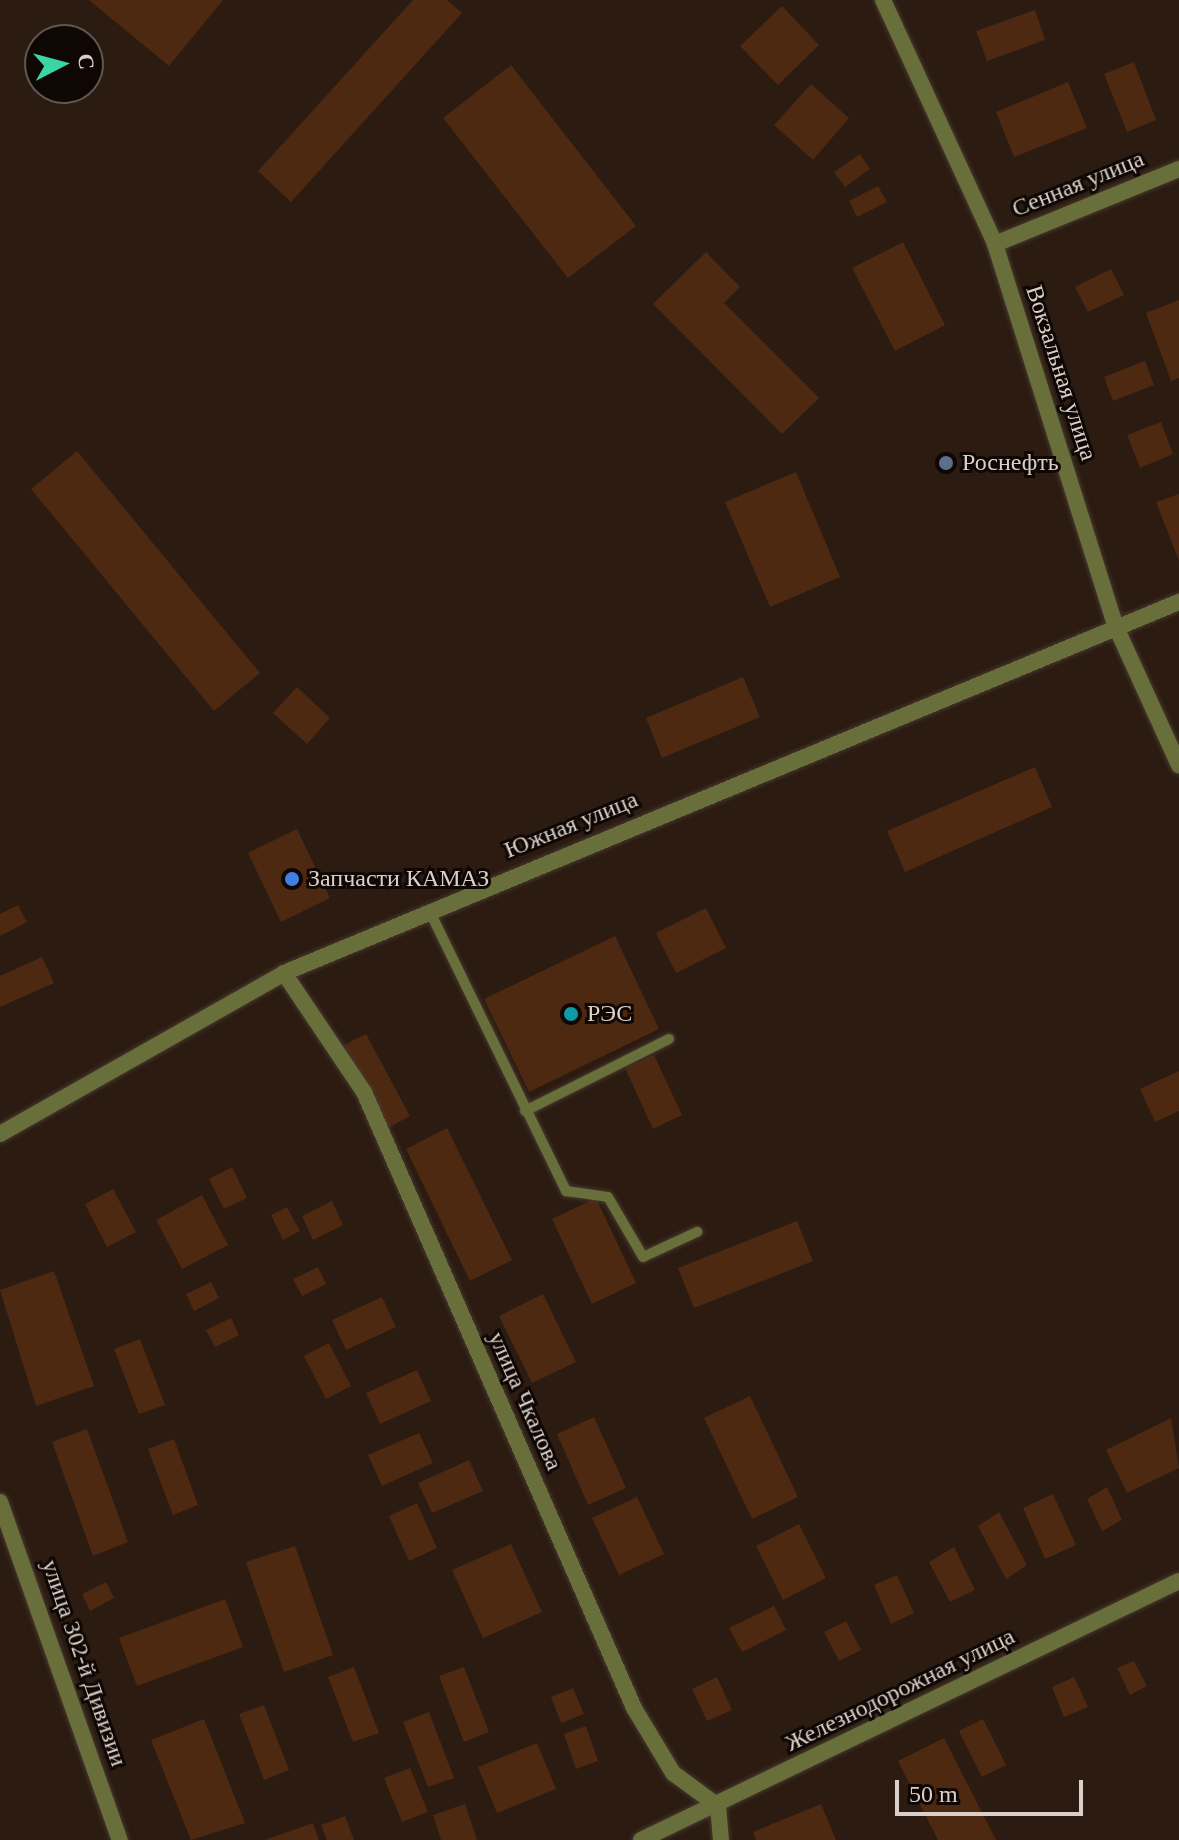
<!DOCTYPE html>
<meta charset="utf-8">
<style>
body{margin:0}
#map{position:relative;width:1179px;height:1840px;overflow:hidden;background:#2b1b11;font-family:Georgia,serif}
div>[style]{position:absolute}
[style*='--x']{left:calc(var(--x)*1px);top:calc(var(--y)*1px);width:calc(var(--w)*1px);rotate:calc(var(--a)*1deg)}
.building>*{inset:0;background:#4e2911}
.roads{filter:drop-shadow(0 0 2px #47382e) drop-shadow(0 0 2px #47382e)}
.lane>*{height:10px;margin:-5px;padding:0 5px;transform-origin:5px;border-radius:5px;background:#686f3a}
.street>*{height:16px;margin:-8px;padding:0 8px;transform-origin:8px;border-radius:8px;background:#686f3a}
.dots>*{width:22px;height:22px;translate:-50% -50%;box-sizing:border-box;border:4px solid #0e0704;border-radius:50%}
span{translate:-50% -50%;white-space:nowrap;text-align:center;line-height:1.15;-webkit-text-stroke:6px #0e0704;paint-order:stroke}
.street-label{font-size:24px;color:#dbcfc9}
.poi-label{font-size:24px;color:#dbcfc9}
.left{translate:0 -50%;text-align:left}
.north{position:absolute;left:24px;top:24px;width:80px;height:80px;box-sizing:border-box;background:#0e0704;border:2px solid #605753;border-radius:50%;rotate:84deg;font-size:22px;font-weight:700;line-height:32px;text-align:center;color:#dbcfc9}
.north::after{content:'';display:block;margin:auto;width:28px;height:36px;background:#3ad4a5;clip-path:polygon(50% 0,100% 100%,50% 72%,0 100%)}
.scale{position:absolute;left:895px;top:1780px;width:188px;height:36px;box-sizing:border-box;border:4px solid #dbcfc9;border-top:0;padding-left:10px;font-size:24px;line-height:28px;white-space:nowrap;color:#dbcfc9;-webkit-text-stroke:6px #0e0704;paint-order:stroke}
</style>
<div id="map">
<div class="building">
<i style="clip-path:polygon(89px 0,223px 0,169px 66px)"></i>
<i style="clip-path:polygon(413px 0,447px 0,462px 13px,291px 202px,258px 171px)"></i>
<i style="clip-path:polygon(782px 6px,819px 45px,778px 85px,740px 46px)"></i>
<i style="clip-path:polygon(1035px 10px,1045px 40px,987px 61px,976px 31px)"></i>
<i style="clip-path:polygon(1134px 62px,1156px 120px,1127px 132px,1104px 74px)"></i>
<i style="clip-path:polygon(511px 65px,636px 226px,568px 278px,443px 118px)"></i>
<i style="clip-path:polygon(1068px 82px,1087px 128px,1014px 157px,996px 112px)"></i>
<i style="clip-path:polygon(811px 84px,849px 118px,813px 160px,774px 125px)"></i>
<i style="clip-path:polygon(860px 154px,870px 169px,845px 187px,834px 172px)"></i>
<i style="clip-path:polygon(878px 186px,887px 202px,857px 217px,849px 201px)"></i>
<i style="clip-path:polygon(903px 242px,945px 325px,895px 351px,852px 268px)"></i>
<i style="clip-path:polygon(706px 252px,740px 287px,724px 303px,819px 398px,782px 434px,653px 304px)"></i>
<i style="clip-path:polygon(1111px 269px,1124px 295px,1088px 312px,1075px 287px)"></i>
<i style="clip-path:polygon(1179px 300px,1179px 378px,1171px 381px,1146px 313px)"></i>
<i style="clip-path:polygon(1145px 361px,1154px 385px,1113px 401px,1104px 377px)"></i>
<i style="clip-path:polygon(1161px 422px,1173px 454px,1140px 468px,1127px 435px)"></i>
<i style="clip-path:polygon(77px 451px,260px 673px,214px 711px,31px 489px)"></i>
<i style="clip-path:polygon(796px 472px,840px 577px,770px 607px,725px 502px)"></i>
<i style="clip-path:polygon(1179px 494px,1179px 561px,1156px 502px)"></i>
<i style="clip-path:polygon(743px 677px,760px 717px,662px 758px,646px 718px)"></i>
<i style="clip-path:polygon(297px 687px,330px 718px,307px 744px,273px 713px)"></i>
<i style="clip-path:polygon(1035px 767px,1052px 807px,905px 872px,887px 831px)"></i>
<i style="clip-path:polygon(297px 829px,330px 898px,281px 922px,248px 853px)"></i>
<i style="clip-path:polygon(18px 905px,27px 922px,0 936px,0 914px)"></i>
<i style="clip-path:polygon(706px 908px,726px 948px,676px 973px,656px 933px)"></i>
<i style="clip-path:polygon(615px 936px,659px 1029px,529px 1092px,484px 999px)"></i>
<i style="clip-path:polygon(42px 957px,54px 983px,0 1007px,0 976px)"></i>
<i style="clip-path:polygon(366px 1034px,410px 1116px,388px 1128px,344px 1045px)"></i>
<i style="clip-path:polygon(654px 1055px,682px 1115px,653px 1129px,625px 1068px)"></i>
<i style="clip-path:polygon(1179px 1071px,1179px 1111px,1155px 1122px,1140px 1089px)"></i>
<i style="clip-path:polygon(447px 1128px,512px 1260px,470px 1281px,406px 1149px)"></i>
<i style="clip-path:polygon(232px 1167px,247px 1198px,224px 1209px,209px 1179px)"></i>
<i style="clip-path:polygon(113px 1189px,136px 1232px,107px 1247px,85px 1204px)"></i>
<i style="clip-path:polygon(202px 1195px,228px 1245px,182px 1269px,156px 1220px)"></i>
<i style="clip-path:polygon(596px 1198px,636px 1283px,592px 1304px,552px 1219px)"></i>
<i style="clip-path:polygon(332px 1201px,343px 1225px,313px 1240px,302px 1216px)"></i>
<i style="clip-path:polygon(287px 1207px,300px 1231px,283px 1240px,271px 1215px)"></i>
<i style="clip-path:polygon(797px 1221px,813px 1261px,694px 1308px,678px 1268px)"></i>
<i style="clip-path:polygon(318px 1267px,326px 1284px,302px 1296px,293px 1279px)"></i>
<i style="clip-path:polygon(54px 1271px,94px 1386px,36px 1406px,0 1290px)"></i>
<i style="clip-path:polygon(211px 1282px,219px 1298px,194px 1311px,186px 1294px)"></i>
<i style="clip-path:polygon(543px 1294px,576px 1362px,532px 1383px,499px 1316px)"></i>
<i style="clip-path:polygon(382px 1297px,396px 1327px,346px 1350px,332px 1320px)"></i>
<i style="clip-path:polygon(231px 1318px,239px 1335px,215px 1347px,206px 1330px)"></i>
<i style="clip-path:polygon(140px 1339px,165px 1405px,139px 1414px,114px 1349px)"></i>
<i style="clip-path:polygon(329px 1343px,351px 1386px,326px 1399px,304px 1356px)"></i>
<i style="clip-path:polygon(417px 1370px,431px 1401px,380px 1424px,366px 1393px)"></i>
<i style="clip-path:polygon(750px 1396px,798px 1497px,752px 1519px,704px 1418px)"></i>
<i style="clip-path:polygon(594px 1417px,626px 1488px,588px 1505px,557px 1434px)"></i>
<i style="clip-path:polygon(1171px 1418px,1179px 1468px,1127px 1493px,1106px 1450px)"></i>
<i style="clip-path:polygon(87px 1429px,128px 1542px,93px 1556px,52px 1442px)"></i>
<i style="clip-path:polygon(419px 1433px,433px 1463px,382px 1486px,368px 1455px)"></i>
<i style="clip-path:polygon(174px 1439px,198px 1505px,173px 1515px,148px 1449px)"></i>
<i style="clip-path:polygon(469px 1460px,483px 1491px,432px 1513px,418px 1483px)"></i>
<i style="clip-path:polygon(1107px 1487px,1122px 1520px,1102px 1531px,1087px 1499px)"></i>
<i style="clip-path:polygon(1053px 1494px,1076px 1545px,1045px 1559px,1023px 1508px)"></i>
<i style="clip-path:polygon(637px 1497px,664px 1554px,619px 1575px,592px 1518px)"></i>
<i style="clip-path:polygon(417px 1503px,437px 1548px,409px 1561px,389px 1516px)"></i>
<i style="clip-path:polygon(999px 1512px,1027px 1565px,1006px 1579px,978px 1526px)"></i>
<i style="clip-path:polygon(799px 1524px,826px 1578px,783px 1600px,756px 1546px)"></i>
<i style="clip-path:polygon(511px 1544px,542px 1612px,483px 1638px,452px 1570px)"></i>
<i style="clip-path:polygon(295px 1546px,333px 1655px,284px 1672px,246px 1562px)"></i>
<i style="clip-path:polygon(954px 1547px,975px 1590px,950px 1602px,929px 1562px)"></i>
<i style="clip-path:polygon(897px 1575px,914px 1613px,891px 1624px,874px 1585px)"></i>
<i style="clip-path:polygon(106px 1582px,114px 1598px,90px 1611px,82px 1594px)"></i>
<i style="clip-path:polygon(225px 1599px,243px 1647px,137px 1686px,119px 1638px)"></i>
<i style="clip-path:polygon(774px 1606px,786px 1630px,742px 1652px,729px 1628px)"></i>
<i style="clip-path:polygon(846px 1621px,861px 1650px,839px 1661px,824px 1632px)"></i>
<i style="clip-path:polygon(1134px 1661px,1147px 1686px,1130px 1695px,1117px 1668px)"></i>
<i style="clip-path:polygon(354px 1667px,379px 1733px,353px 1742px,328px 1677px)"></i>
<i style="clip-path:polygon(464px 1667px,489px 1732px,464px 1742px,439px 1676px)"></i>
<i style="clip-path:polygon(717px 1677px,732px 1710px,707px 1721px,692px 1689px)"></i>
<i style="clip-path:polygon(1074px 1677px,1088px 1707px,1064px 1717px,1052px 1687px)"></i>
<i style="clip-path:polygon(573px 1688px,584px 1714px,561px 1723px,551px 1697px)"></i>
<i style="clip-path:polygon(264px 1705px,289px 1770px,264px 1780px,239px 1714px)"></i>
<i style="clip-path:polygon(429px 1712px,454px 1778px,428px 1787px,403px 1722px)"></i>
<i style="clip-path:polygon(204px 1719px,245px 1823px,191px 1840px,151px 1740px)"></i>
<i style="clip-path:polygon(983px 1719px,1006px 1765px,982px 1777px,959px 1731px)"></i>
<i style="clip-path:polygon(586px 1726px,598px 1761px,576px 1769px,564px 1734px)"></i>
<i style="clip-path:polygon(944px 1738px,996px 1840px,938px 1840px,898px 1761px)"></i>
<i style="clip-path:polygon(537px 1743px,556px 1789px,497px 1813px,478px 1767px)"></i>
<i style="clip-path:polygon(410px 1768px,428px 1812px,402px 1822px,384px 1778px)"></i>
<i style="clip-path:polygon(465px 1804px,477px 1840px,441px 1840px,433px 1815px)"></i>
<i style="clip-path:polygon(821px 1804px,836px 1840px,756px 1840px,753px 1832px)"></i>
<i style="clip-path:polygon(345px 1816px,354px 1840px,327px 1840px,321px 1825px)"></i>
<i style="clip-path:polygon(313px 1823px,319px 1840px,265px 1840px)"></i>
</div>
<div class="roads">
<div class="lane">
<i style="--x:429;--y:910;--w:313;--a:64"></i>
<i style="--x:566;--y:1191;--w:42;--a:8.1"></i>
<i style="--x:608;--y:1197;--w:69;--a:59.7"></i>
<i style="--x:643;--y:1257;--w:60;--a:-24.8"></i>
<i style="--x:525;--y:1111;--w:161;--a:-26.6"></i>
</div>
<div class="street">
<i style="--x:883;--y:0;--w:268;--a:65.3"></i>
<i style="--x:995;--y:244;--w:402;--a:72.5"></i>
<i style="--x:1116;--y:627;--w:152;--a:65.5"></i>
<i style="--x:995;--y:244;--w:199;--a:-22.2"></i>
<i style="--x:284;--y:973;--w:143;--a:56.1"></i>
<i style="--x:364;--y:1092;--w:673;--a:66.33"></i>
<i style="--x:634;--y:1708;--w:76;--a:59"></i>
<i style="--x:673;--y:1773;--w:56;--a:36.3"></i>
<i style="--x:718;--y:1806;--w:34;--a:85"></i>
<i style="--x:0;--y:1134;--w:326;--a:-29.5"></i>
<i style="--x:284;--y:973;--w:969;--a:-22.52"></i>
<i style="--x:0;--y:1502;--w:359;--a:70.5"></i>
<i style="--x:641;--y:1840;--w:597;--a:-25.71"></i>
</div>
</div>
<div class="dots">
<i style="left:946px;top:463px;background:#5c6f8a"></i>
<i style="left:292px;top:879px;background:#3f7fe0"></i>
<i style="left:571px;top:1014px;background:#0f9aa8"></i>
</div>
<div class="street-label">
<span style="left:1078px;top:184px;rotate:-22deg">Сенная улица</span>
<span style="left:1061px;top:373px;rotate:72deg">Вокзальная улица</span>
<span style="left:571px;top:825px;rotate:-22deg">Южная улица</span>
<span style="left:525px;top:1401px;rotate:66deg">улица Чкалова</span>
<span style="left:84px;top:1663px;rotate:71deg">улица 302-й Дивизии</span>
<span style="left:900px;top:1690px;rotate:-26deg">Железнодорожная улица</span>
</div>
<div class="poi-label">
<span class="left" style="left:962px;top:463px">Роснефть</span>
<span class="left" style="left:308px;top:879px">Запчасти КАМАЗ</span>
<span class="left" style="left:587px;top:1014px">РЭС</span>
</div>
<div class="north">С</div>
<div class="scale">50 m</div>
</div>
